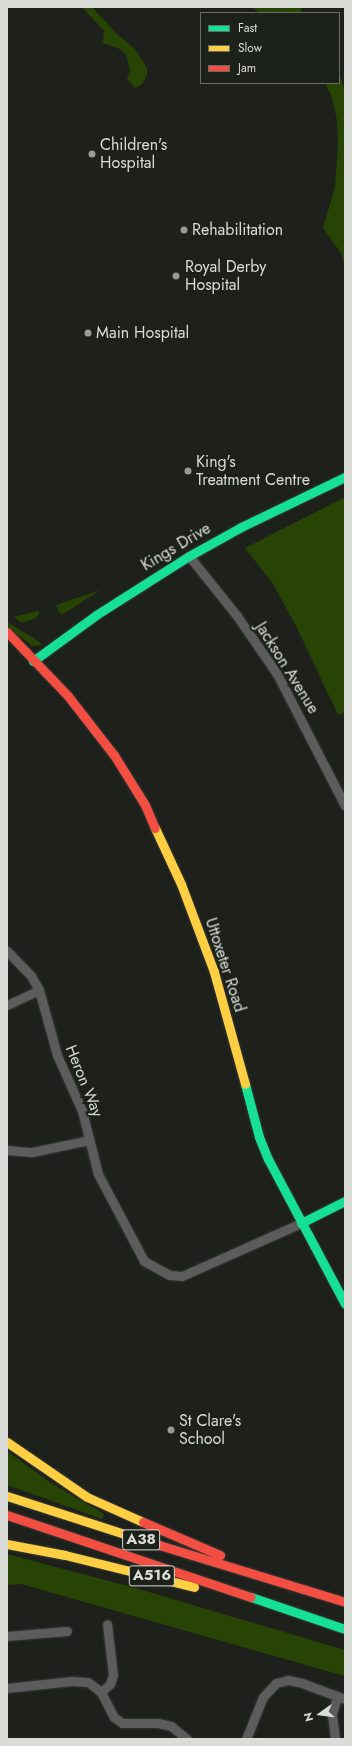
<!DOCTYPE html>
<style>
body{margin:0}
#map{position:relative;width:352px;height:1746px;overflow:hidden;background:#1d201b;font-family:Jost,sans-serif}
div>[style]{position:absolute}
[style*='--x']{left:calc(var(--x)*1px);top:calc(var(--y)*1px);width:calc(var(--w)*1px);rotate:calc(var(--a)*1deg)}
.green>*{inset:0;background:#274404}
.roads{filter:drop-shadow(0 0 1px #373936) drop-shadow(0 0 1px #373936)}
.street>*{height:9px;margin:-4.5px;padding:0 4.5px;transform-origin:4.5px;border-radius:4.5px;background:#5c5c5c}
.fast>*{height:9px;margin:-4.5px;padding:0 4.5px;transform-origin:4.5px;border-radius:4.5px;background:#16e098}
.slow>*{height:9px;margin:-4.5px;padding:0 4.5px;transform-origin:4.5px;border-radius:4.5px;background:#ffcf43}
.jam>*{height:9px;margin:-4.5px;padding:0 4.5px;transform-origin:4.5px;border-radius:4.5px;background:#f24e42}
.dots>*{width:11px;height:11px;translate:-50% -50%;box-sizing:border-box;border:2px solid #1c211a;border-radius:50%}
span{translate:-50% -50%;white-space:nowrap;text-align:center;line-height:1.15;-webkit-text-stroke:4px #1c211a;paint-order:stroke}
.shield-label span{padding:1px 3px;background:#1c211a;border:1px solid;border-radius:3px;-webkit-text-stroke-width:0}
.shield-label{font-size:15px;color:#d9dcd7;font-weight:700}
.poi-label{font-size:16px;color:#d9dcd7}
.left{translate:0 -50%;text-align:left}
.street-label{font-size:16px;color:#d9dcd7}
.frame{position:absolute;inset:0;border:8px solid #d9dcd7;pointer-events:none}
.legend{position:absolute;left:200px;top:12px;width:140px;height:72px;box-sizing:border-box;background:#1c211a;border:1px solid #686c66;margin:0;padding:5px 7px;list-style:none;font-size:12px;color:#d9dcd7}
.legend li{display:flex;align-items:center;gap:8px;height:20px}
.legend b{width:20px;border:1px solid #686c66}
.north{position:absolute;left:300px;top:1694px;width:40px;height:40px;-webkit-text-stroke:3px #1c211a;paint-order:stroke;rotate:256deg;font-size:11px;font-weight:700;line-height:16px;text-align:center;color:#d9dcd7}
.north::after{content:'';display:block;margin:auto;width:14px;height:18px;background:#d9dcd7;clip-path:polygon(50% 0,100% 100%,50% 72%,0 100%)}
</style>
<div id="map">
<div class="green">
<i style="clip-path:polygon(82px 7px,92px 7px,117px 34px,135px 49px,147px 68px,147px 75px,142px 84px,135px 88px,127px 79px,130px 70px,126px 54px,120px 49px,103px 43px,104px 31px)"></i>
<i style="clip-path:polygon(253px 7px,300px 7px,302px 13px,259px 13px)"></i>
<i style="clip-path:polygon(339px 73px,345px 90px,345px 269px,341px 253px,323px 228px,335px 187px,338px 144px,337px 121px,332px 97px,325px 83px,339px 83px)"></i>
<i style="clip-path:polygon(345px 497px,345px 712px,338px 715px,297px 628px,273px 584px,245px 548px)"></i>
<i style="clip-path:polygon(100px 590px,62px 615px,58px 611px,56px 605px)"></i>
<i style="clip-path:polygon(37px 611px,40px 613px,36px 618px,22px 623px,14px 617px)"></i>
<i style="clip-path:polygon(7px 622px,34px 638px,43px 645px,32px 646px,7px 626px)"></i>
<i style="clip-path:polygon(7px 1451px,51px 1483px,104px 1514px,102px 1519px,7px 1485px)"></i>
<i style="clip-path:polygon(7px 1554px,139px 1589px,345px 1650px,345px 1676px,21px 1584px,7px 1585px)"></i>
</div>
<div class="roads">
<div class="street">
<i style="--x:189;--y:556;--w:77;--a:51.3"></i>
<i style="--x:237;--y:616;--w:70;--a:55.4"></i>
<i style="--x:277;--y:674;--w:148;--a:62.7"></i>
<i style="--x:7;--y:951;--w:35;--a:46"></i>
<i style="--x:31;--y:976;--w:16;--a:60"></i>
<i style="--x:39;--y:990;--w:67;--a:74.5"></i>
<i style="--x:57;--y:1055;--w:61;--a:65.9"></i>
<i style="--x:82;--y:1111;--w:65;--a:75.7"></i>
<i style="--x:98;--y:1174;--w:98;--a:62.1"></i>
<i style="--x:144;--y:1261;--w:29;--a:29"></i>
<i style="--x:169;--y:1275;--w:13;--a:4"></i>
<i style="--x:182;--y:1276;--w:130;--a:-24"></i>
<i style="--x:7;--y:1005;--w:35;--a:-25"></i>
<i style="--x:7;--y:1150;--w:25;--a:5"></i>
<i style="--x:32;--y:1152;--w:58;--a:-11.9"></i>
<i style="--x:7;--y:1636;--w:60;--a:-4.8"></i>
<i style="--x:7;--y:1688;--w:65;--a:-6.1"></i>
<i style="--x:72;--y:1681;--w:16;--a:4"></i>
<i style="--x:88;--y:1682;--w:16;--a:38"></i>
<i style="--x:101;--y:1692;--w:28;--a:63"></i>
<i style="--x:114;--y:1717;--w:10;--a:37"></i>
<i style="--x:122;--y:1723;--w:36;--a:0"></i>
<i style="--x:158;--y:1723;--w:13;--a:13"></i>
<i style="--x:171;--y:1726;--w:21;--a:39"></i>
<i style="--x:101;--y:1692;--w:12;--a:-42"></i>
<i style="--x:110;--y:1684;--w:9;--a:-72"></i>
<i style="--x:113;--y:1675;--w:51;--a:-96.7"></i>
<i style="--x:246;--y:1739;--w:45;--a:-68"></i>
<i style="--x:263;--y:1697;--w:19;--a:-47"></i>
<i style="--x:276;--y:1683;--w:12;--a:-14"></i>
<i style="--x:288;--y:1680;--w:14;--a:12"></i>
<i style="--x:302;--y:1683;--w:46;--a:20.4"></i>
<i style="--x:335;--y:1739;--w:25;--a:-97"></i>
<i style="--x:332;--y:1714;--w:19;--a:-74"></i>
</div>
<div class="fast">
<i style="--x:33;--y:661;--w:78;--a:-36.1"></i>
<i style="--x:96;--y:615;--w:110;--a:-32.4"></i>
<i style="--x:189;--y:556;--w:60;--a:-29.1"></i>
<i style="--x:241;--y:527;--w:115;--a:-25.7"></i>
<i style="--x:245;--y:1084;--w:55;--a:75.2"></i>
<i style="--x:259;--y:1137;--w:24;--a:68"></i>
<i style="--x:268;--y:1159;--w:164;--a:62"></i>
<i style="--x:301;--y:1223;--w:49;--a:-26.6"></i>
<i style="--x:251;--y:1597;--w:99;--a:18.8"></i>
</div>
<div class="slow">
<i style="--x:155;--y:828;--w:62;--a:65.1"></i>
<i style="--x:181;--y:884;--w:94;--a:69.4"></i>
<i style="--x:214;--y:972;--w:116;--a:74.5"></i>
<i style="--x:7;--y:1442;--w:97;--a:34.5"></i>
<i style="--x:87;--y:1497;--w:61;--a:24.1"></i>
<i style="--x:7;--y:1496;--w:160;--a:17.9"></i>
<i style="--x:7;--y:1544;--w:59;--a:10.7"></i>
<i style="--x:65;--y:1555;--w:133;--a:13.9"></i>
</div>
<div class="jam">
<i style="--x:7;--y:632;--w:88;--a:46.4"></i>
<i style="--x:68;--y:696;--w:75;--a:52.1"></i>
<i style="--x:114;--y:755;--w:59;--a:58.2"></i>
<i style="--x:145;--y:805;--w:25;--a:67"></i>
<i style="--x:7;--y:1515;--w:257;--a:18.6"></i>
<i style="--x:143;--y:1522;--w:84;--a:23.2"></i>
<i style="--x:159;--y:1545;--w:195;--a:17"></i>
</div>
</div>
<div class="dots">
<i style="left:92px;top:154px;background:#979a95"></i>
<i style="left:184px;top:230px;background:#979a95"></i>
<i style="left:176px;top:276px;background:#979a95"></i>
<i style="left:88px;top:333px;background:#979a95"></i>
<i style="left:188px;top:471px;background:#979a95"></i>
<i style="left:171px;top:1430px;background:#979a95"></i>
</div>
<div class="shield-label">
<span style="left:141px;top:1540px">A38</span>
<span style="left:152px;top:1576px">A516</span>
</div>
<div class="poi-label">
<span class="left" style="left:100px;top:154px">Children's<br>Hospital</span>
<span class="left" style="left:192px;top:230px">Rehabilitation</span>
<span class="left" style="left:185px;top:276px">Royal Derby<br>Hospital</span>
<span class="left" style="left:96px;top:333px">Main Hospital</span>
<span class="left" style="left:196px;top:471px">King's<br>Treatment Centre</span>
<span class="left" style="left:179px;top:1430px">St Clare's<br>School</span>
</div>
<div class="street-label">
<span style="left:176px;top:547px;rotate:-31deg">Kings Drive</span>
<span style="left:287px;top:668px;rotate:58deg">Jackson Avenue</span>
<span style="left:225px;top:965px;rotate:72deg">Uttoxeter Road</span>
<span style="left:84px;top:1081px;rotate:68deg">Heron Way</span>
</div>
<div class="frame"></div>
<ul class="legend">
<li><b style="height:5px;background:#16e098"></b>Fast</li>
<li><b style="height:5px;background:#ffcf43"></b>Slow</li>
<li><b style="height:5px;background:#f24e42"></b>Jam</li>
</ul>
<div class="north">N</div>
</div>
